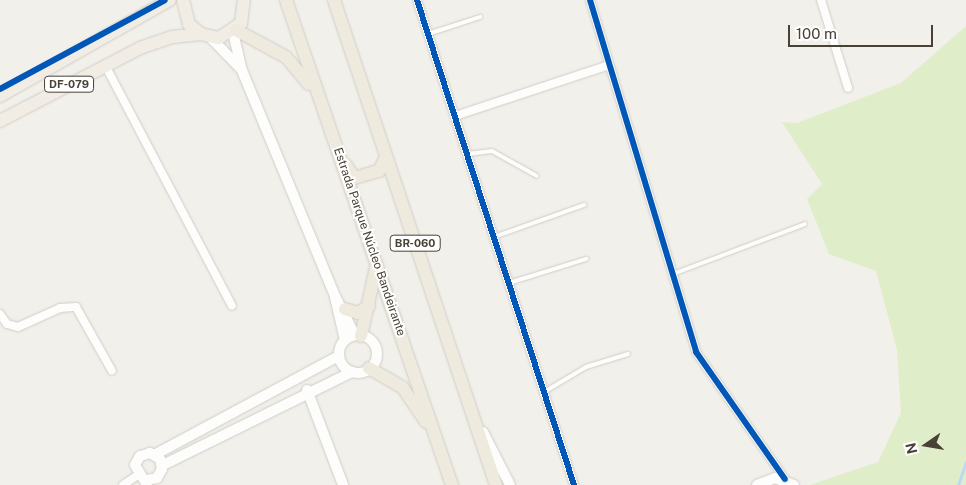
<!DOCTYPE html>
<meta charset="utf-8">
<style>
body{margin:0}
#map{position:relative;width:966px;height:485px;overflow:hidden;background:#f2f0ea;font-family:"Public Sans",sans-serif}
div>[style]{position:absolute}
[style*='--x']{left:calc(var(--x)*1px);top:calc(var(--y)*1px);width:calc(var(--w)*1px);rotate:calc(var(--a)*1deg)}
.green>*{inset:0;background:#dfeec8}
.stream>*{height:3px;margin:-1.5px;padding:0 1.5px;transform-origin:1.5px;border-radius:1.5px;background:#b8dbf2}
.roads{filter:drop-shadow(0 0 1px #d0cdc8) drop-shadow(0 0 1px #d0cdc8)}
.service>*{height:4px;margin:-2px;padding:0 2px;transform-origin:2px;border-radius:2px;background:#fdfdfc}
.minor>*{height:8px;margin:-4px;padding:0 4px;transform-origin:4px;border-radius:4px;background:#fdfdfc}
.tertiary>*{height:10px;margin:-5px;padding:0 5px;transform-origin:5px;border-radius:5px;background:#fdfdfc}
.tertiary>.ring{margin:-5px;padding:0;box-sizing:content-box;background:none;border:10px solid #fdfdfc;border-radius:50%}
.primary>*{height:12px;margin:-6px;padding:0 6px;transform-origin:6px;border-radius:6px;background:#f1ede4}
.trunk>*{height:12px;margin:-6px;padding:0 6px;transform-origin:6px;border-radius:6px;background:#efeade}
.cycleway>*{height:6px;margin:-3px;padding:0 3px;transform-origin:3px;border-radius:3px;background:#0057b8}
span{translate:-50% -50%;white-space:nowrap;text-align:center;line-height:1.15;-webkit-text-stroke:4px #fff;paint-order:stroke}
.shield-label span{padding:1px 4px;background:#fff;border:1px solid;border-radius:4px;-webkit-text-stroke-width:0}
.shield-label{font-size:11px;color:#494135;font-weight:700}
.street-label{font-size:12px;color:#494135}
.north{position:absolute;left:901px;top:420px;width:50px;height:50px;-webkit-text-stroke:4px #fff;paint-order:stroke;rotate:257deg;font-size:14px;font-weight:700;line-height:20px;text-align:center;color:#494135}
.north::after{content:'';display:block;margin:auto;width:18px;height:22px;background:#494135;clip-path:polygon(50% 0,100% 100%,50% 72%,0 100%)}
.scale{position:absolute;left:788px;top:25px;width:145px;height:22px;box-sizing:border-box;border:2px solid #494135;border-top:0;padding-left:6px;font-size:15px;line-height:18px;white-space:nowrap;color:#494135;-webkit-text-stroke:4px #fff;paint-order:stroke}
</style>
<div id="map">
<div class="green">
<i style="clip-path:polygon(966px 26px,966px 485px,810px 485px,878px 462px,901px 413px,897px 350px,876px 271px,829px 254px,807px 199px,822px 184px,782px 122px,797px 123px,901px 83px)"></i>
</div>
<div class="stream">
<i style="--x:958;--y:485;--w:24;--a:-71"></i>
</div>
<div class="roads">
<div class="service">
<i style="--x:428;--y:34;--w:55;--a:-18.1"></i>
<i style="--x:467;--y:154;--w:25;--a:-7"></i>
<i style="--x:492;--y:151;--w:51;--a:29.1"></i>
<i style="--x:494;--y:237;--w:96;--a:-19.6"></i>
<i style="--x:673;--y:274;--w:141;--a:-20.7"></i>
<i style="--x:509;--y:283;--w:81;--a:-17.3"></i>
<i style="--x:544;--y:392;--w:49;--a:-30.8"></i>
<i style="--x:586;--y:367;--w:44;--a:-17.2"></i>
</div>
<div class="minor">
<i style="--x:417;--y:0;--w:510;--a:72.06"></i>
<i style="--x:590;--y:0;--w:368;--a:73.2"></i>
<i style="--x:696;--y:352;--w:155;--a:55"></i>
<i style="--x:821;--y:0;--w:92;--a:72.9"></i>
<i style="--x:105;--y:65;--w:272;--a:62.2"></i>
<i style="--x:455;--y:116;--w:162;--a:-18.3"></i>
<i style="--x:0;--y:314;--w:12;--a:55"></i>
<i style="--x:7;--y:324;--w:11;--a:15"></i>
<i style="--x:18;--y:327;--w:46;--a:-24.3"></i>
<i style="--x:60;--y:308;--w:16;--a:-4"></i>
<i style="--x:76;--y:307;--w:73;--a:60.6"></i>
<i style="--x:123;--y:485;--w:18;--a:-34"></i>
</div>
<div class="tertiary">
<i style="--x:233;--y:32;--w:37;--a:77"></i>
<i style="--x:241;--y:68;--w:247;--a:67.6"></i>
<i style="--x:335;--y:296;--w:44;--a:62.9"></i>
<i style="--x:209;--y:36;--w:45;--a:45.9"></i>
<i style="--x:335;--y:297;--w:44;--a:76.9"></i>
<i class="ring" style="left:339px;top:335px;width:28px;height:28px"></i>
<i style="--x:307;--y:390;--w:102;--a:69.2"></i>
<i style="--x:483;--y:432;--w:59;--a:63"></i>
<i style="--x:156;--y:454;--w:208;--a:-28.2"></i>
<i style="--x:163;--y:465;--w:211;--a:-26.2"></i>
<i style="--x:146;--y:480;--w:11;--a:-10"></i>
<i style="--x:157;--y:478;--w:10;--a:-61"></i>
<i style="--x:162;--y:469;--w:10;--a:-101"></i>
<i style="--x:160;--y:459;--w:12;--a:-149"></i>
<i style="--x:150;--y:453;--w:10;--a:163"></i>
<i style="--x:140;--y:456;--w:10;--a:119"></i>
<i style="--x:135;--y:465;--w:23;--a:59"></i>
<i style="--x:757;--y:485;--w:19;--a:-21"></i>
<i style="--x:775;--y:478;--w:20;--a:20"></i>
</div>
<div class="primary">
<i style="--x:183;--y:0;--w:25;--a:76"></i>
<i style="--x:189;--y:24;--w:16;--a:40"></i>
<i style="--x:201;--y:34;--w:18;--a:13"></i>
<i style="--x:219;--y:38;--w:27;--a:-34"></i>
<i style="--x:241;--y:23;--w:23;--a:-83"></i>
<i style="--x:0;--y:96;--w:195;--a:-29.5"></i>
<i style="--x:0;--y:121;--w:158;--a:-27.5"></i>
<i style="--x:140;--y:48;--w:34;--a:-19"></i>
<i style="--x:172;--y:37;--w:29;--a:-6"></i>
</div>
<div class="trunk">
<i style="--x:286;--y:0;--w:513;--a:71.11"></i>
<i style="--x:334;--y:0;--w:511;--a:71.53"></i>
<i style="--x:236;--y:30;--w:57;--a:28.4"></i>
<i style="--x:286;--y:57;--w:35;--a:50"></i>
<i style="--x:346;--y:165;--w:15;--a:58"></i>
<i style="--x:354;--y:178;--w:26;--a:-16"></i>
<i style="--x:379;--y:171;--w:16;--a:-63"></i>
<i style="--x:345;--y:309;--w:14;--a:17"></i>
<i style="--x:358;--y:313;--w:13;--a:-32"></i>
<i style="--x:361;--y:336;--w:70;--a:-77.6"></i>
<i style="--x:369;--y:368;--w:39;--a:30"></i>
<i style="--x:403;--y:388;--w:41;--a:55.9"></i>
</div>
</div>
<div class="cycleway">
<i style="--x:417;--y:0;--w:510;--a:72.06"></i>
<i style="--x:590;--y:0;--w:368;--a:73.2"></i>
<i style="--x:696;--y:352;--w:155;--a:55"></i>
<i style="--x:0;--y:89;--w:187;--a:-28.3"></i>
</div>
<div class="shield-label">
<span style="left:69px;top:84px">DF-079</span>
<span style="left:415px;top:243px">BR-060</span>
</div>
<div class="street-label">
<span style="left:369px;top:242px;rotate:71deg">Estrada Parque Núcleo Bandeirante</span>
</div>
<div class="north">N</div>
<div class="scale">100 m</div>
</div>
